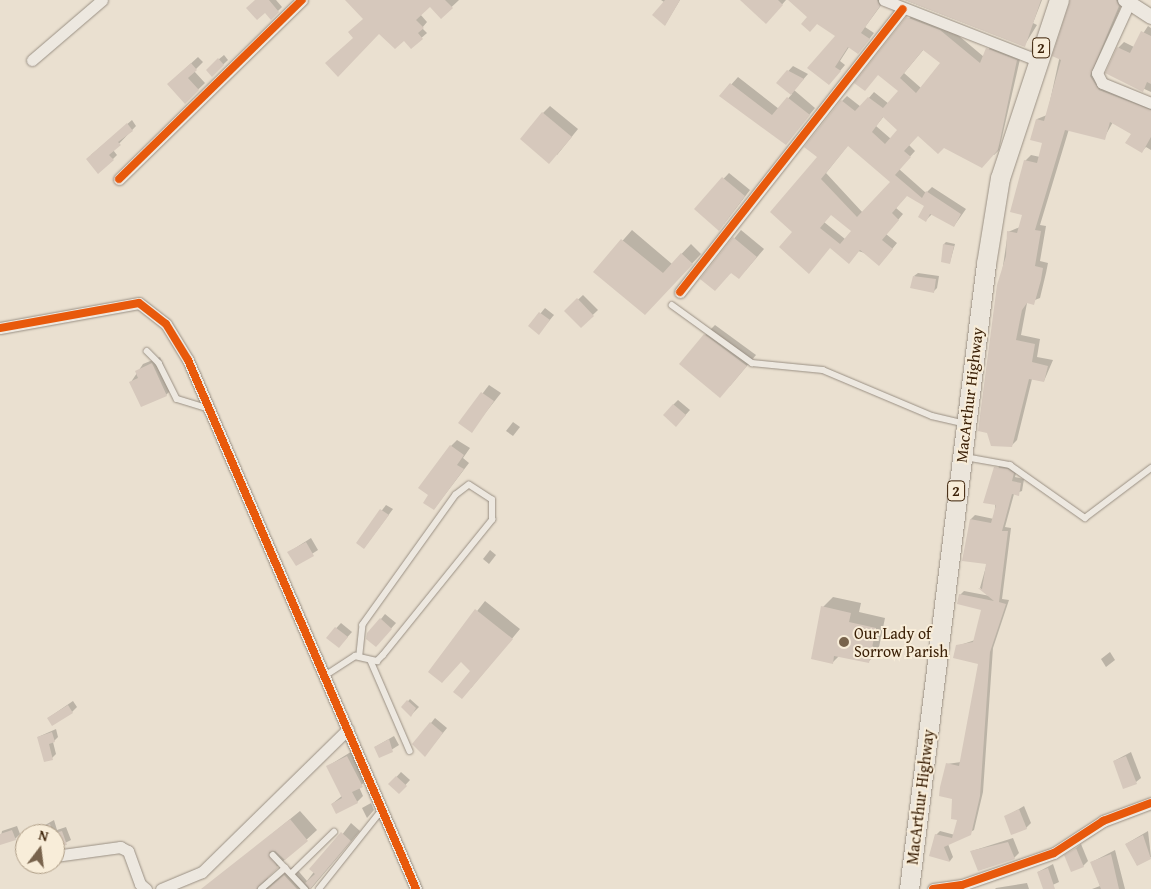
<!DOCTYPE html>
<style>
body{margin:0}
#map{position:relative;width:1151px;height:889px;overflow:hidden;background:#eae0d0;font-family:"Gentium Book Plus",serif}
div>[style]{position:absolute}
[style*='--x']{left:calc(var(--x)*1px);top:calc(var(--y)*1px);width:calc(var(--w)*1px);rotate:calc(var(--a)*1deg)}
.shadow>*{inset:0;background:#0003}
.building>*{inset:0;background:#d6c8bc}
.roads{filter:drop-shadow(0 0 1px #9a9084) drop-shadow(0 0 1px #9a9084)}
.service>*{height:5.5px;margin:-2.75px;padding:0 2.75px;transform-origin:2.75px;border-radius:2.75px;background:#ede8e0}
.minor>*{height:11px;margin:-5.5px;padding:0 5.5px;transform-origin:5.5px;border-radius:5.5px;background:#ede8e0}
.tertiary>*{height:14px;margin:-7px;padding:0 7px;transform-origin:7px;border-radius:7px;background:#ede8e0}
.trunk>*{height:19px;margin:-9.5px;padding:0 9.5px;transform-origin:9.5px;border-radius:9.5px;background:#ebe5db}
.cycleway>*{height:8px;margin:-4px;padding:0 4px;transform-origin:4px;border-radius:4px;background:#e8590c}
.dots>*{width:14px;height:14px;translate:-50% -50%;box-sizing:border-box;border:2px solid #f8edd9;border-radius:50%}
span{translate:-50% -50%;white-space:nowrap;text-align:center;line-height:1.15;-webkit-text-stroke:4px #f8edd9;paint-order:stroke}
.shield-label span{padding:1px 4px;background:#f8edd9;border:1px solid;border-radius:4px;-webkit-text-stroke-width:0}
.shield-label{font-size:15px;color:#3a1f05;font-weight:700}
.street-label{font-size:16px;color:#3a1f05}
.poi-label{font-size:16px;color:#3a1f05}
.left{translate:0 -50%;text-align:left}
.north{position:absolute;left:15px;top:824px;width:50px;height:50px;box-sizing:border-box;background:#f8edd9;border:1px solid #ac9b84;border-radius:50%;rotate:15deg;font-size:14px;font-weight:700;line-height:20px;text-align:center;color:#3a1f05}
.north::after{content:'';display:block;margin:auto;width:18px;height:22px;background:#78634c;clip-path:polygon(50% 0,100% 100%,50% 72%,0 100%)}
</style>
<div id="map">
<div class="shadow">
<i style="clip-path:polygon(256px 0,276px 0,282px 7px,271px 18px)"></i>
<i style="clip-path:polygon(347px 0,459px 0,441px 17px,430px 5px,420px 14px,427px 22px,422px 28px,427px 33px,411px 47px,404px 39px,379px 33px,338px 75px,364px 19px)"></i>
<i style="clip-path:polygon(661px 0,680px 0,665px 25px,664px 2px)"></i>
<i style="clip-path:polygon(741px 0,786px 0,772px 16px)"></i>
<i style="clip-path:polygon(790px 0,885px 0,865px 27px,874px 33px,863px 47px,849px 47px,840px 61px,845px 65px,829px 84px,837px 36px)"></i>
<i style="clip-path:polygon(905px 0,1042px 0,1033px 23px,1037px 25px,1024px 46px)"></i>
<i style="clip-path:polygon(1072px 0,1124px 0,1095px 66px,1105px 85px,1151px 103px,1151px 150px,1146px 147px,1142px 151px,1132px 134px,1113px 122px,1104px 138px,1069px 129px,1040px 225px,1046px 226px,1040px 261px,1048px 263px,1046px 273px,1040px 298px,1027px 303px,1021px 335px,1040px 339px,1037px 357px,1053px 360px,1044px 381px,1032px 379px,1017px 440px,1011px 446px,982px 408px,1008px 232px,1020px 227px,1023px 214px,1025px 161px,1031px 155px,1040px 157px,1044px 143px,1037px 119px,1047px 115px)"></i>
<i style="clip-path:polygon(evenodd,913px 12px,946px 25px,984px 57px,992px 44px,1021px 55px,999px 150px,994px 155px,918px 134px,909px 145px,915px 151px,899px 169px,926px 193px,932px 187px,966px 209px,954px 226px,932px 214px,926px 220px,926px 205px,907px 195px,896px 208px,903px 214px,886px 234px,897px 243px,884px 259px,794px 231px,842px 101px,847px 96px,861px 107px,874px 92px,889px 104px,900px 91px,879px 74px,913px 12px,924px 49px,941px 63px,921px 88px,904px 73px,924px 49px,913px 12px,884px 116px,899px 130px,891px 139px,876px 126px,884px 116px,913px 12px,849px 144px,892px 182px,863px 213px,826px 173px,849px 144px,913px 12px,832px 213px,852px 231px,845px 239px,824px 222px,832px 213px)"></i>
<i style="clip-path:polygon(1148px 26px,1151px 28px,1151px 92px,1107px 72px,1118px 48px,1124px 42px,1134px 47px)"></i>
<i style="clip-path:polygon(224px 55px,228px 60px,212px 75px,212px 65px)"></i>
<i style="clip-path:polygon(198px 57px,203px 62px,194px 71px,205px 83px,185px 102px,175px 78px)"></i>
<i style="clip-path:polygon(793px 66px,808px 74px,794px 90px,815px 108px,786px 143px,721px 96px,738px 77px,779px 109px,792px 94px,778px 82px)"></i>
<i style="clip-path:polygon(550px 106px,578px 129px,557px 155px,543px 113px)"></i>
<i style="clip-path:polygon(132px 120px,136px 126px,113px 150px,117px 155px,113px 159px,91px 155px)"></i>
<i style="clip-path:polygon(729px 173px,750px 190px,724px 224px,695px 209px)"></i>
<i style="clip-path:polygon(632px 230px,672px 264px,691px 244px,701px 254px,654px 304px,595px 272px)"></i>
<i style="clip-path:polygon(741px 230px,764px 249px,746px 270px,702px 279px)"></i>
<i style="clip-path:polygon(946px 242px,955px 244px,950px 262px,944px 244px)"></i>
<i style="clip-path:polygon(918px 273px,939px 276px,937px 288px,933px 292px,914px 276px)"></i>
<i style="clip-path:polygon(583px 295px,598px 310px,581px 326px,566px 311px)"></i>
<i style="clip-path:polygon(545px 308px,554px 315px,539px 333px,530px 326px)"></i>
<i style="clip-path:polygon(715px 325px,756px 355px,730px 386px,705px 335px)"></i>
<i style="clip-path:polygon(160px 357px,173px 388px,166px 395px,131px 382px,143px 364px)"></i>
<i style="clip-path:polygon(489px 385px,501px 393px,471px 431px,460px 423px)"></i>
<i style="clip-path:polygon(678px 400px,690px 410px,681px 420px,673px 405px)"></i>
<i style="clip-path:polygon(513px 422px,520px 427px,513px 436px,506px 431px)"></i>
<i style="clip-path:polygon(457px 440px,470px 448px,463px 458px,469px 463px,434px 509px,451px 446px)"></i>
<i style="clip-path:polygon(999px 464px,1017px 469px,1015px 477px,1024px 479px,1022px 491px,1014px 494px,1005px 527px,1011px 528px,1002px 599px,1009px 600px,993px 648px,983px 792px,974px 830px,948px 844px,953px 857px,950px 861px,930px 855px,936px 835px,940px 831px,955px 835px,959px 819px,947px 764px,961px 762px,979px 663px,957px 646px,975px 640px,982px 609px,960px 595px,964px 591px,990px 596px,980px 588px,987px 563px,964px 560px,971px 519px,975px 515px,994px 519px)"></i>
<i style="clip-path:polygon(386px 505px,393px 509px,364px 548px,357px 543px)"></i>
<i style="clip-path:polygon(311px 538px,318px 550px,296px 564px,289px 552px)"></i>
<i style="clip-path:polygon(490px 550px,496px 555px,489px 564px,483px 559px)"></i>
<i style="clip-path:polygon(833px 597px,861px 603px,859px 612px,885px 618px,878px 652px,868px 662px,839px 656px,833px 662px,823px 607px)"></i>
<i style="clip-path:polygon(485px 601px,520px 629px,471px 688px,472px 670px,461px 661px,430px 671px)"></i>
<i style="clip-path:polygon(385px 614px,396px 623px,380px 641px,381px 619px)"></i>
<i style="clip-path:polygon(341px 623px,352px 632px,343px 642px,328px 637px)"></i>
<i style="clip-path:polygon(1110px 652px,1115px 660px,1106px 667px,1101px 659px)"></i>
<i style="clip-path:polygon(410px 699px,419px 707px,411px 715px,403px 707px)"></i>
<i style="clip-path:polygon(73px 701px,77px 707px,72px 712px,48px 718px)"></i>
<i style="clip-path:polygon(435px 718px,447px 728px,429px 750px,431px 723px)"></i>
<i style="clip-path:polygon(56px 729px,58px 737px,53px 742px,56px 754px,52px 758px,38px 737px)"></i>
<i style="clip-path:polygon(394px 736px,399px 745px,380px 757px,375px 747px)"></i>
<i style="clip-path:polygon(354px 750px,368px 779px,359px 787px,363px 796px,357px 802px,332px 804px,343px 795px,328px 766px)"></i>
<i style="clip-path:polygon(1131px 752px,1141px 778px,1136px 782px,1114px 761px)"></i>
<i style="clip-path:polygon(401px 772px,410px 780px,399px 792px,390px 784px)"></i>
<i style="clip-path:polygon(371px 803px,374px 810px,367px 818px,362px 808px)"></i>
<i style="clip-path:polygon(1024px 806px,1031px 823px,1026px 828px,1005px 817px)"></i>
<i style="clip-path:polygon(300px 811px,317px 830px,267px 876px,269px 885px,294px 866px,307px 881px,351px 823px,360px 831px,311px 889px,204px 889px)"></i>
<i style="clip-path:polygon(54px 820px,57px 830px,66px 827px,71px 840px,55px 848px,55px 834px,40px 834px,38px 829px)"></i>
<i style="clip-path:polygon(17px 826px,20px 834px,15px 839px,0 842px,2px 831px)"></i>
<i style="clip-path:polygon(1148px 831px,1151px 857px,1137px 865px,1126px 844px)"></i>
<i style="clip-path:polygon(1013px 838px,1019px 853px,1014px 858px,972px 851px)"></i>
<i style="clip-path:polygon(1081px 844px,1088px 861px,1083px 866px,1066px 856px)"></i>
<i style="clip-path:polygon(1115px 850px,1125px 889px,1092px 889px,1100px 886px,1092px 862px)"></i>
<i style="clip-path:polygon(1053px 864px,1059px 882px,1044px 889px,1038px 872px)"></i>
<i style="clip-path:polygon(1027px 883px,1029px 889px,995px 889px,996px 888px)"></i>
</div>
<div class="building">
<i style="clip-path:polygon(255px 0,269px 0,279px 12px,271px 20px,265px 13px,257px 20px,246px 8px)"></i>
<i style="clip-path:polygon(345px 0,445px 0,453px 8px,441px 19px,430px 7px,416px 20px,424px 28px,418px 33px,423px 39px,411px 49px,404px 41px,395px 49px,379px 34px,338px 77px,325px 63px,353px 38px,348px 32px,363px 19px)"></i>
<i style="clip-path:polygon(665px 0,680px 0,665px 26px,652px 15px)"></i>
<i style="clip-path:polygon(740px 0,778px 0,783px 5px,766px 24px)"></i>
<i style="clip-path:polygon(788px 0,877px 0,880px 6px,861px 33px,870px 39px,858px 54px,848px 47px,835px 67px,841px 71px,829px 85px,807px 68px,835px 36px,817px 24px,810px 32px,801px 24px,807px 17px)"></i>
<i style="clip-path:polygon(905px 0,1041px 0,1025px 47px)"></i>
<i style="clip-path:polygon(1070px 0,1116px 0,1119px 6px,1090px 76px,1099px 90px,1151px 110px,1151px 137px,1142px 153px,1125px 143px,1131px 134px,1110px 122px,1105px 140px,1065px 130px,1035px 230px,1041px 231px,1035px 266px,1043px 268px,1041px 280px,1034px 305px,1027px 303px,1022px 310px,1016px 340px,1035px 344px,1032px 362px,1048px 366px,1044px 382px,1029px 379px,1012px 447px,991px 446px,987px 433px,978px 431px,997px 285px,1006px 256px,1007px 231px,1017px 233px,1022px 215px,1010px 212px,1024px 160px,1037px 163px,1042px 143px,1030px 140px,1036px 119px,1044px 121px,1061px 60px,1052px 56px)"></i>
<i style="clip-path:polygon(evenodd,906px 17px,940px 30px,980px 63px,986px 48px,1017px 60px,998px 150px,982px 168px,944px 148px,938px 154px,918px 136px,904px 151px,911px 157px,895px 175px,922px 198px,926px 191px,961px 214px,954px 227px,930px 214px,926px 222px,918px 217px,924px 206px,907px 196px,892px 213px,899px 220px,882px 240px,893px 249px,879px 266px,860px 250px,849px 264px,830px 248px,809px 274px,779px 247px,792px 232px,770px 212px,817px 157px,804px 147px,841px 100px,855px 111px,868px 97px,883px 108px,898px 91px,878px 75px,865px 91px,854px 83px,906px 17px,923px 50px,940px 63px,916px 93px,900px 78px,923px 50px,906px 17px,883px 117px,897px 130px,885px 144px,872px 132px,883px 117px,906px 17px,848px 146px,890px 182px,857px 217px,821px 179px,848px 146px,906px 17px,831px 215px,851px 231px,840px 244px,820px 228px,831px 215px)"></i>
<i style="clip-path:polygon(1141px 31px,1151px 36px,1151px 84px,1147px 82px,1143px 92px,1105px 73px,1117px 47px,1130px 53px)"></i>
<i style="clip-path:polygon(218px 58px,224px 65px,212px 77px,206px 70px)"></i>
<i style="clip-path:polygon(191px 63px,197px 70px,188px 78px,199px 90px,185px 104px,167px 84px)"></i>
<i style="clip-path:polygon(787px 70px,804px 79px,791px 95px,776px 83px)"></i>
<i style="clip-path:polygon(730px 83px,772px 115px,787px 97px,810px 115px,786px 145px,719px 96px)"></i>
<i style="clip-path:polygon(542px 112px,572px 137px,549px 164px,520px 139px)"></i>
<i style="clip-path:polygon(127px 123px,133px 131px,118px 142px,121px 145px,109px 155px,114px 160px,98px 174px,86px 159px)"></i>
<i style="clip-path:polygon(722px 177px,745px 196px,719px 231px,694px 209px)"></i>
<i style="clip-path:polygon(733px 237px,757px 257px,739px 279px,731px 273px,715px 291px,700px 279px)"></i>
<i style="clip-path:polygon(621px 239px,663px 273px,681px 253px,693px 264px,645px 315px,593px 272px)"></i>
<i style="clip-path:polygon(943px 244px,954px 246px,950px 264px,941px 262px)"></i>
<i style="clip-path:polygon(913px 276px,936px 279px,934px 293px,910px 288px)"></i>
<i style="clip-path:polygon(577px 298px,594px 316px,581px 328px,564px 311px)"></i>
<i style="clip-path:polygon(539px 312px,550px 320px,539px 335px,528px 326px)"></i>
<i style="clip-path:polygon(704px 334px,747px 366px,720px 398px,679px 364px)"></i>
<i style="clip-path:polygon(152px 363px,167px 396px,141px 407px,129px 382px,138px 378px,135px 371px)"></i>
<i style="clip-path:polygon(481px 392px,494px 401px,472px 433px,458px 423px)"></i>
<i style="clip-path:polygon(673px 404px,686px 415px,676px 427px,663px 415px)"></i>
<i style="clip-path:polygon(450px 445px,464px 455px,457px 465px,464px 469px,434px 510px,423px 503px,428px 495px,418px 488px)"></i>
<i style="clip-path:polygon(994px 467px,1008px 469px,1014px 473px,1012px 481px,1021px 483px,1019px 496px,1012px 494px,1002px 531px,1008px 531px,999px 602px,1006px 604px,990px 652px,980px 796px,971px 835px,944px 847px,950px 862px,929px 856px,935px 834px,952px 838px,957px 820px,951px 819px,952px 799px,939px 796px,940px 787px,946px 763px,959px 766px,978px 664px,953px 658px,956px 645px,973px 642px,981px 610px,957px 604px,959px 594px,994px 601px,978px 588px,982px 589px,986px 564px,962px 561px,970px 519px,991px 523px,996px 505px,983px 503px)"></i>
<i style="clip-path:polygon(380px 509px,389px 515px,364px 549px,356px 543px)"></i>
<i style="clip-path:polygon(306px 542px,314px 556px,296px 566px,287px 552px)"></i>
<i style="clip-path:polygon(821px 606px,851px 613px,849px 622px,876px 628px,869px 663px,834px 656px,833px 664px,811px 659px)"></i>
<i style="clip-path:polygon(475px 609px,513px 639px,462px 699px,453px 692px,470px 671px,461px 662px,442px 683px,428px 672px)"></i>
<i style="clip-path:polygon(380px 618px,392px 629px,376px 647px,366px 639px,367px 633px)"></i>
<i style="clip-path:polygon(335px 627px,348px 637px,339px 648px,326px 638px)"></i>
<i style="clip-path:polygon(407px 700px,416px 708px,411px 717px,401px 707px)"></i>
<i style="clip-path:polygon(68px 705px,73px 713px,52px 726px,47px 718px)"></i>
<i style="clip-path:polygon(430px 722px,443px 733px,425px 757px,412px 744px)"></i>
<i style="clip-path:polygon(52px 732px,55px 742px,49px 744px,53px 760px,44px 762px,37px 737px)"></i>
<i style="clip-path:polygon(389px 739px,393px 752px,379px 758px,374px 747px)"></i>
<i style="clip-path:polygon(347px 756px,363px 787px,352px 792px,358px 803px,336px 814px,331px 804px,342px 798px,326px 766px)"></i>
<i style="clip-path:polygon(1126px 756px,1137px 784px,1123px 789px,1113px 761px)"></i>
<i style="clip-path:polygon(396px 776px,407px 786px,399px 794px,388px 784px)"></i>
<i style="clip-path:polygon(1019px 809px,1027px 829px,1011px 835px,1004px 816px)"></i>
<i style="clip-path:polygon(290px 819px,308px 841px,285px 860px,275px 851px,269px 852px,278px 868px,256px 889px,201px 889px)"></i>
<i style="clip-path:polygon(50px 824px,53px 834px,24px 834px,24px 833px)"></i>
<i style="clip-path:polygon(12px 830px,16px 840px,0 845px,0 834px)"></i>
<i style="clip-path:polygon(62px 831px,67px 845px,55px 848px,55px 833px)"></i>
<i style="clip-path:polygon(341px 832px,351px 841px,310px 889px,305px 883px,315px 874px,309px 869px)"></i>
<i style="clip-path:polygon(1143px 835px,1151px 859px,1137px 866px,1125px 844px)"></i>
<i style="clip-path:polygon(1008px 842px,1015px 859px,978px 871px,970px 851px)"></i>
<i style="clip-path:polygon(1076px 848px,1084px 867px,1071px 872px,1064px 855px)"></i>
<i style="clip-path:polygon(1111px 854px,1119px 889px,1101px 889px,1090px 862px)"></i>
<i style="clip-path:polygon(1048px 868px,1055px 889px,1043px 889px,1037px 872px)"></i>
<i style="clip-path:polygon(284px 875px,297px 889px,268px 889px)"></i>
</div>
<div class="roads">
<div class="service">
<i style="--x:672;--y:305;--w:99;--a:35.9"></i>
<i style="--x:752;--y:363;--w:71;--a:5.6"></i>
<i style="--x:823;--y:370;--w:118;--a:22.9"></i>
<i style="--x:932;--y:416;--w:32;--a:13"></i>
<i style="--x:147;--y:351;--w:17;--a:45"></i>
<i style="--x:159;--y:363;--w:40;--a:63.4"></i>
<i style="--x:177;--y:399;--w:31;--a:17"></i>
<i style="--x:965;--y:457;--w:46;--a:10.1"></i>
<i style="--x:1010;--y:465;--w:92;--a:35.2"></i>
<i style="--x:1085;--y:518;--w:83;--a:-37.1"></i>
<i style="--x:371;--y:661;--w:98;--a:66.6"></i>
<i style="--x:326;--y:675;--w:35;--a:-33"></i>
<i style="--x:355;--y:656;--w:23;--a:13"></i>
<i style="--x:377;--y:661;--w:8;--a:-45"></i>
<i style="--x:383;--y:655;--w:174;--a:-51.1"></i>
<i style="--x:492;--y:520;--w:20;--a:-90"></i>
<i style="--x:492;--y:500;--w:27;--a:-147"></i>
<i style="--x:469;--y:485;--w:16;--a:142"></i>
<i style="--x:456;--y:495;--w:160;--a:125.6"></i>
<i style="--x:363;--y:625;--w:30;--a:96"></i>
<i style="--x:273;--y:855;--w:47;--a:46.7"></i>
<i style="--x:291;--y:874;--w:60;--a:-44.3"></i>
<i style="--x:261;--y:889;--w:32;--a:-41"></i>
<i style="--x:319;--y:889;--w:100;--a:-51.5"></i>
</div>
<div class="minor">
<i style="--x:884;--y:0;--w:164;--a:21.4"></i>
<i style="--x:1129;--y:3;--w:77;--a:114.6"></i>
<i style="--x:1097;--y:73;--w:11;--a:63"></i>
<i style="--x:1102;--y:83;--w:53;--a:22.2"></i>
<i style="--x:32;--y:60;--w:92;--a:-40.6"></i>
<i style="--x:119;--y:179;--w:256;--a:-44.4"></i>
<i style="--x:680;--y:292;--w:360;--a:-51.8"></i>
<i style="--x:0;--y:328;--w:141;--a:-10.2"></i>
<i style="--x:139;--y:303;--w:34;--a:38"></i>
<i style="--x:166;--y:324;--w:42;--a:58.6"></i>
<i style="--x:188;--y:360;--w:576;--a:66.68"></i>
<i style="--x:55;--y:856;--w:66;--a:-7.9"></i>
<i style="--x:120;--y:847;--w:9;--a:27"></i>
<i style="--x:128;--y:851;--w:35;--a:70"></i>
<i style="--x:140;--y:884;--w:8;--a:40"></i>
<i style="--x:161;--y:889;--w:44;--a:-22.5"></i>
<i style="--x:202;--y:872;--w:204;--a:-44.4"></i>
<i style="--x:933;--y:889;--w:29;--a:-8"></i>
<i style="--x:962;--y:885;--w:97;--a:-19.2"></i>
<i style="--x:1054;--y:853;--w:59;--a:-33.1"></i>
<i style="--x:1103;--y:821;--w:51;--a:-20.6"></i>
</div>
<div class="tertiary">
<i style="--x:1125;--y:0;--w:31;--a:33"></i>
</div>
<div class="trunk">
<i style="--x:909;--y:889;--w:630;--a:-82.98"></i>
<i style="--x:986;--y:264;--w:87;--a:-80.8"></i>
<i style="--x:1000;--y:178;--w:188;--a:-71.7"></i>
</div>
</div>
<div class="cycleway">
<i style="--x:119;--y:179;--w:256;--a:-44.4"></i>
<i style="--x:680;--y:292;--w:360;--a:-51.8"></i>
<i style="--x:0;--y:328;--w:141;--a:-10.2"></i>
<i style="--x:139;--y:303;--w:34;--a:38"></i>
<i style="--x:166;--y:324;--w:42;--a:58.6"></i>
<i style="--x:188;--y:360;--w:576;--a:66.68"></i>
<i style="--x:933;--y:889;--w:29;--a:-8"></i>
<i style="--x:962;--y:885;--w:97;--a:-19.2"></i>
<i style="--x:1054;--y:853;--w:59;--a:-33.1"></i>
<i style="--x:1103;--y:821;--w:51;--a:-20.6"></i>
</div>
<div class="dots">
<i style="left:844px;top:642px;background:#78634c"></i>
</div>
<div class="shield-label">
<span style="left:1041px;top:48px">2</span>
<span style="left:956px;top:491px">2</span>
</div>
<div class="street-label">
<span style="left:969px;top:395px;rotate:-83deg">MacArthur Highway</span>
<span style="left:920px;top:797px;rotate:-83deg">MacArthur Highway</span>
</div>
<div class="poi-label">
<span class="left" style="left:854px;top:642px">Our Lady of<br>Sorrow Parish</span>
</div>
<div class="north">N</div>
</div>
